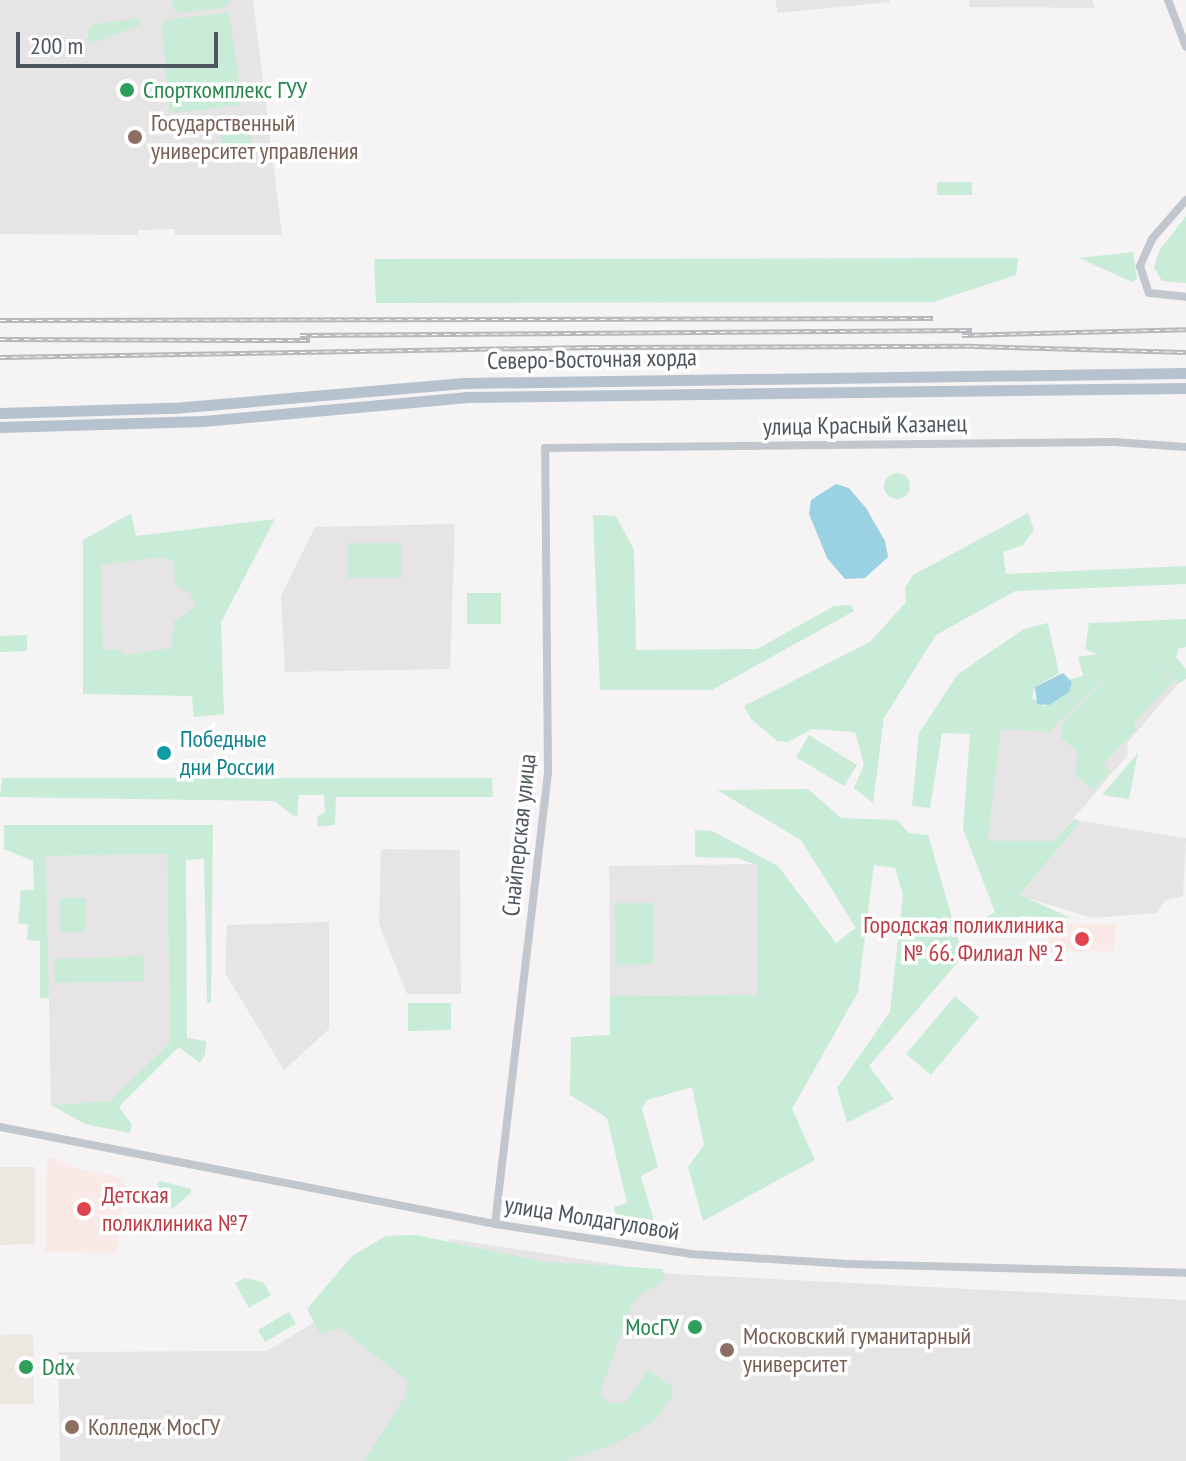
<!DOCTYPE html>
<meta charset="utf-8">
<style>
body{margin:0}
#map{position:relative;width:1186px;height:1461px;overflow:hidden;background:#f5f3f3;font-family:"PT Sans Narrow",sans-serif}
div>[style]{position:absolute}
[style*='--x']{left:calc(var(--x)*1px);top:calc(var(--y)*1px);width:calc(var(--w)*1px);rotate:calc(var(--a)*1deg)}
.commercial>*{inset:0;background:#eae8e1}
.education>*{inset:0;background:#e6e4e4}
.medical>*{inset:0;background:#f9eae8}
.green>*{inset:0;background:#c8ecd7}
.round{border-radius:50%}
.water>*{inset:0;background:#9bd2e3}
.tertiary>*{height:8px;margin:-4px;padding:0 4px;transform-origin:4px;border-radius:4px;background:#c1c7cd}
.primary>*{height:11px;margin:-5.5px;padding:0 5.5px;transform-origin:5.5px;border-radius:5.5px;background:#b6c2cd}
.rail>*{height:5px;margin-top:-2.5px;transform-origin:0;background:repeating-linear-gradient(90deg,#fff 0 6px,#b6b8bc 0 12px);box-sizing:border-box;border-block:2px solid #b6b8bc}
.dots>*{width:22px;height:22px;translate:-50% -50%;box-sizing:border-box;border:4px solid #fff;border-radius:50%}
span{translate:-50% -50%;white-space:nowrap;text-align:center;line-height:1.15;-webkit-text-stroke:7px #fff;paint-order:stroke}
.leisure-label{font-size:24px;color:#27864d}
.left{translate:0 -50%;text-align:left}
.right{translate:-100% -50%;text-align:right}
.education-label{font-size:24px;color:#785e54}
.street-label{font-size:24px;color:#4d565e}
.culture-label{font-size:24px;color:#0d838f}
.health-label{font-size:24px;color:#be3a42}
.scale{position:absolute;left:16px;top:32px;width:202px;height:36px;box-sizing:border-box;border:4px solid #4d565e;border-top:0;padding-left:10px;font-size:24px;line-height:28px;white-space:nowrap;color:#4d565e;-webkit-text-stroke:6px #fff;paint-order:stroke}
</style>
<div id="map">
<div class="commercial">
<i style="clip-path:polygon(0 1167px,35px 1167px,35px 1244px,0 1245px)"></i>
<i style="clip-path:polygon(33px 1334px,34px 1404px,0 1404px,0 1335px)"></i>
</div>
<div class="education">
<i style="clip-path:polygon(0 0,253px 0,282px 235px,175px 235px,175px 229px,138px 230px,138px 235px,0 234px)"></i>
<i style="clip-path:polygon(775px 0,889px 0,890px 2px,778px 13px)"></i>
<i style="clip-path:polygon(969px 0,1092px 0,1095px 8px,970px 7px)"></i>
<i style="clip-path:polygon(455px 524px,450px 669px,285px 672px,281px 596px,315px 527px)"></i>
<i style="clip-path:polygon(195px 553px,199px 658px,91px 661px,88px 557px)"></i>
<i style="clip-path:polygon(1137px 645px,1178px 684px,1128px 742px,1127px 756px,1054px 841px,988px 841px,1001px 728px,1049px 732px)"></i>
<i style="clip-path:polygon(1081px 821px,1186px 838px,1183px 896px,1165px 900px,1156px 913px,1093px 918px,1020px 896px)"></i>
<i style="clip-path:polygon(381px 849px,460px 850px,461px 994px,407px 994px,379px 924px)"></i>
<i style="clip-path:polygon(167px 854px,170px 1042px,110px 1101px,51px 1105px,46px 856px)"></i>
<i style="clip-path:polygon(757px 864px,757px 995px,610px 996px,609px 866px)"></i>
<i style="clip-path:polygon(329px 922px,329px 1029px,284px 1070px,225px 973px,227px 925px)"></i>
<i style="clip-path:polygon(452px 1239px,674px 1274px,1186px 1300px,1186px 1461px,60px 1461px,58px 1352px,267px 1351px)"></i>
</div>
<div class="medical">
<i style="clip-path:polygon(1115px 924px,1115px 951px,1048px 952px,1048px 925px)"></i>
<i style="clip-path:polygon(47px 1156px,79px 1169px,125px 1178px,116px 1253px,45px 1252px)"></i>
</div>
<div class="green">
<i style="clip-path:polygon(171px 0,229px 0,229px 2px,225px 8px,176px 13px)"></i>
<i style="clip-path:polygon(229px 12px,242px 100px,239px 105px,174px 113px,169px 109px,162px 26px,165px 20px)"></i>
<i style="clip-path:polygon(140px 18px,140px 25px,89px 44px,88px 29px,95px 24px)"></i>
<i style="clip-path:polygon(249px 116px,252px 149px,222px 152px,219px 119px)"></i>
<i style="clip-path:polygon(937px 182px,972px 182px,972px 195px,937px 195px)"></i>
<i style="clip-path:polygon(1186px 216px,1186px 283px,1162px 281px,1154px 267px,1159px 251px)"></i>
<i style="clip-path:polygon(1133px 252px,1137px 279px,1132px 282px,1079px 258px)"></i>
<i style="clip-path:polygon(1018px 258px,1016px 275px,933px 302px,376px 303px,374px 259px)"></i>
<i class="round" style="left:884px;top:473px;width:26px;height:26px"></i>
<i style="clip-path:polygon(evenodd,131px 513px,136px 536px,275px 519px,221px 622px,224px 714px,194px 717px,192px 696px,83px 694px,83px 540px,131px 513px,161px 557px,174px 562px,175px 585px,190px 593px,196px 607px,174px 621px,171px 648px,126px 655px,117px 649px,103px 650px,101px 565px,161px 557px)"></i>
<i style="clip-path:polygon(1028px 513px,1034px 530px,1023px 545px,1003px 552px,1006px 574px,1186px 566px,1186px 584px,1015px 591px,936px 635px,884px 718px,873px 803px,854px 788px,864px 765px,855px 732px,812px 729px,788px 742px,777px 741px,751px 719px,744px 706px,870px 642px,906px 602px,905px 588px,913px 575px)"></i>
<i style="clip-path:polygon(593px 515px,616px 516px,634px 550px,636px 650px,757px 649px,834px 606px,851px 605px,854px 611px,712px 690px,600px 690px)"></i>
<i style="clip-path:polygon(348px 543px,402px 543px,402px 578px,348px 578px)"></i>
<i style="clip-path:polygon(467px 593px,501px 593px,501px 624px,467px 624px)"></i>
<i style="clip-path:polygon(1186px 619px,1186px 647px,1179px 648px,1176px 657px,1186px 669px,1186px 679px,1178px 684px,1135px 647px,1173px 682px,1133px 724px,1137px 729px,1103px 764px,1110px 772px,1093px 790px,1076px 775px,1077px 752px,1061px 737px,1062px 723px,1132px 651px,1049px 732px,1001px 729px,988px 841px,1054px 841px,1074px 819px,1081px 821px,1020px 895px,1071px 918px,1021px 916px,978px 934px,973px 924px,995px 912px,963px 829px,970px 734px,942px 733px,930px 808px,912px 806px,919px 733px,958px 674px,1024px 629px,1048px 623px,1059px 673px,1035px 687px,1032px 698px,1045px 706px,1071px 679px,1083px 676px,1078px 657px,1097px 654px,1085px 649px,1089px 623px)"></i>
<i style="clip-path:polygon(27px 635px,27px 651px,0 652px,0 636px)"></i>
<i style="clip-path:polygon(809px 735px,857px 765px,844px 786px,796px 757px)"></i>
<i style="clip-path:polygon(1138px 753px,1129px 799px,1102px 795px)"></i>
<i style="clip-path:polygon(2px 778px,492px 778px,493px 797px,336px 797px,335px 825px,318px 827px,317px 816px,325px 813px,324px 795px,299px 795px,297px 816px,292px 815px,275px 801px,0 797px)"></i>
<i style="clip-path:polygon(808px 789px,841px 818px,897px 820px,909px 833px,928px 835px,963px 956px,869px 1066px,894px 1099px,847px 1123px,837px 1088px,890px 1012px,903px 895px,895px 868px,874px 865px,858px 992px,792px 1109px,815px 1160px,703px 1221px,688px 1167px,704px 1145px,692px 1087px,647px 1100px,642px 1109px,658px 1167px,641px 1176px,656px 1228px,617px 1219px,614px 1207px,627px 1203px,607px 1118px,570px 1095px,571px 1037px,610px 1035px,610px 996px,757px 995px,757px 865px,737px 858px,695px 857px,695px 830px,712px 831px,778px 866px,836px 943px,856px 928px,801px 840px,717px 790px)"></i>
<i style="clip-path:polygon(4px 825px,213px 825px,211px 1002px,207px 1003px,204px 859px,186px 860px,187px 1038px,206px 1041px,205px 1054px,200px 1063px,179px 1047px,119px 1107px,132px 1125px,130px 1133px,85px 1124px,51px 1105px,110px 1101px,170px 1042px,167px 854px,46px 856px,49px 998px,40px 998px,40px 941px,27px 940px,28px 925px,18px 923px,21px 890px,34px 890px,33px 861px,4px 849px)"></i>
<i style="clip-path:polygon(60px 898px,86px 898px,86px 932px,60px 932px)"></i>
<i style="clip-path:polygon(615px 903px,653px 903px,653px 964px,616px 965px)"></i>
<i style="clip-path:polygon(143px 956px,144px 981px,55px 983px,55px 959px)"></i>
<i style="clip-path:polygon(955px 996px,979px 1017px,931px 1075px,906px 1054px)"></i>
<i style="clip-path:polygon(408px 1003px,451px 1003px,451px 1030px,408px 1031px)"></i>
<i style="clip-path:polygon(161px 1181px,191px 1189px,191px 1193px,172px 1209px,157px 1184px)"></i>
<i style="clip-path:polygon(416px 1235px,545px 1262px,662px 1269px,666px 1280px,641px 1294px,631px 1306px,600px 1392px,607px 1403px,625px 1403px,648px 1370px,671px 1386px,673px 1394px,656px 1420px,616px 1443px,566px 1461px,364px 1461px,405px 1397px,408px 1381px,340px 1328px,320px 1334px,307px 1309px,352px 1256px,386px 1236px)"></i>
<i style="clip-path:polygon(245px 1278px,263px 1282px,271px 1295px,249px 1308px,235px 1283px)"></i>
<i style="clip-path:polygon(289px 1312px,296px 1324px,265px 1342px,258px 1330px)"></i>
</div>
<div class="water">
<i style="clip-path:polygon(836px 484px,849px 488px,866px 508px,885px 541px,888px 557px,865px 578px,845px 579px,827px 558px,809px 514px,811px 500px)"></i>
<i style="clip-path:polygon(1063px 673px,1072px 682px,1069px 692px,1049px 705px,1037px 704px,1035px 687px)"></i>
</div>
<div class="tertiary">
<i style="--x:1168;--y:0;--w:50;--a:69"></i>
<i style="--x:1186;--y:200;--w:52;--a:131.1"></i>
<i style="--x:1152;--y:239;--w:30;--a:114"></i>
<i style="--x:1140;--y:266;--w:28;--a:72"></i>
<i style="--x:1149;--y:293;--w:37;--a:6"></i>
<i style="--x:0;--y:1127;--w:504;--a:11.09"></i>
<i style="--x:495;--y:1224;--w:197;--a:8.7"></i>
<i style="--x:690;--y:1254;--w:158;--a:3.6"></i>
<i style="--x:848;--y:1264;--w:338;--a:1.5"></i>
<i style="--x:495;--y:1224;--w:454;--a:-83.3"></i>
<i style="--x:548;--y:773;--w:325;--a:-90.5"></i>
<i style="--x:545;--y:448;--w:569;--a:-0.6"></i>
<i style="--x:1114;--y:442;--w:72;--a:4"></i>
</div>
<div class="primary">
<i style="--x:0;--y:413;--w:173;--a:-1.7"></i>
<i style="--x:173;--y:408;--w:292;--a:-4.9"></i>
<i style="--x:464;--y:383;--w:722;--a:-0.79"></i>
<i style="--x:0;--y:427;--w:203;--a:-1.7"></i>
<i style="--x:203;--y:421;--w:263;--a:-5.2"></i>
<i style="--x:465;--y:397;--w:721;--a:-0.72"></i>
</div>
<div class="rail">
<i style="--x:0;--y:320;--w:933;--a:-0.12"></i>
<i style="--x:300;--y:335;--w:672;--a:-0.43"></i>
<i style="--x:962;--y:335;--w:224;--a:-1.5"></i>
<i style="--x:0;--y:339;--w:310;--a:0.2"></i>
<i style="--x:0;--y:357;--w:593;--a:-0.97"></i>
<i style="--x:593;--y:347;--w:380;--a:-0.2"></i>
<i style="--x:973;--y:346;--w:213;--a:1.6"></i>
</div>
<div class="dots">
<i style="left:127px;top:90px;background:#2e9e5b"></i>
<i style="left:135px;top:137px;background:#8d6e63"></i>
<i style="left:164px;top:753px;background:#0f9aa8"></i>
<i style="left:1082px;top:939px;background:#e0444e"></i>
<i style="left:84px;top:1209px;background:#e0444e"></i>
<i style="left:695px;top:1327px;background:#2e9e5b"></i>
<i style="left:727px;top:1350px;background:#8d6e63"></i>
<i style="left:26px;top:1367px;background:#2e9e5b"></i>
<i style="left:72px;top:1427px;background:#8d6e63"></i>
</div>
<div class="leisure-label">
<span class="left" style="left:143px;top:90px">Спорткомплекс ГУУ</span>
<span class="right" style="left:679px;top:1327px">МосГУ</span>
<span class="left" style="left:42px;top:1367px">Ddx</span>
</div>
<div class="education-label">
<span class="left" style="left:151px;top:137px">Государственный<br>университет управления</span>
<span class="left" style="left:743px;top:1350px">Московский гуманитарный<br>университет</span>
<span class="left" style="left:88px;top:1427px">Колледж МосГУ</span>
</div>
<div class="street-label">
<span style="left:592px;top:359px;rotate:-1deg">Северо-Восточная хорда</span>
<span style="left:865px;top:425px;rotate:-1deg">улица Красный Казанец</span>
<span style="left:519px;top:835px;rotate:-84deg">Снайперская улица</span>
<span style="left:592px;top:1218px;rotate:9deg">улица Молдагуловой</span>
</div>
<div class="culture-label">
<span class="left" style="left:180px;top:753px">Победные<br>дни России</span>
</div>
<div class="health-label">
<span class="right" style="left:1064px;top:939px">Городская поликлиника<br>№ 66. Филиал № 2</span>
<span class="left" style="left:102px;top:1209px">Детская<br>поликлиника №7</span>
</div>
<div class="scale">200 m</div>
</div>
